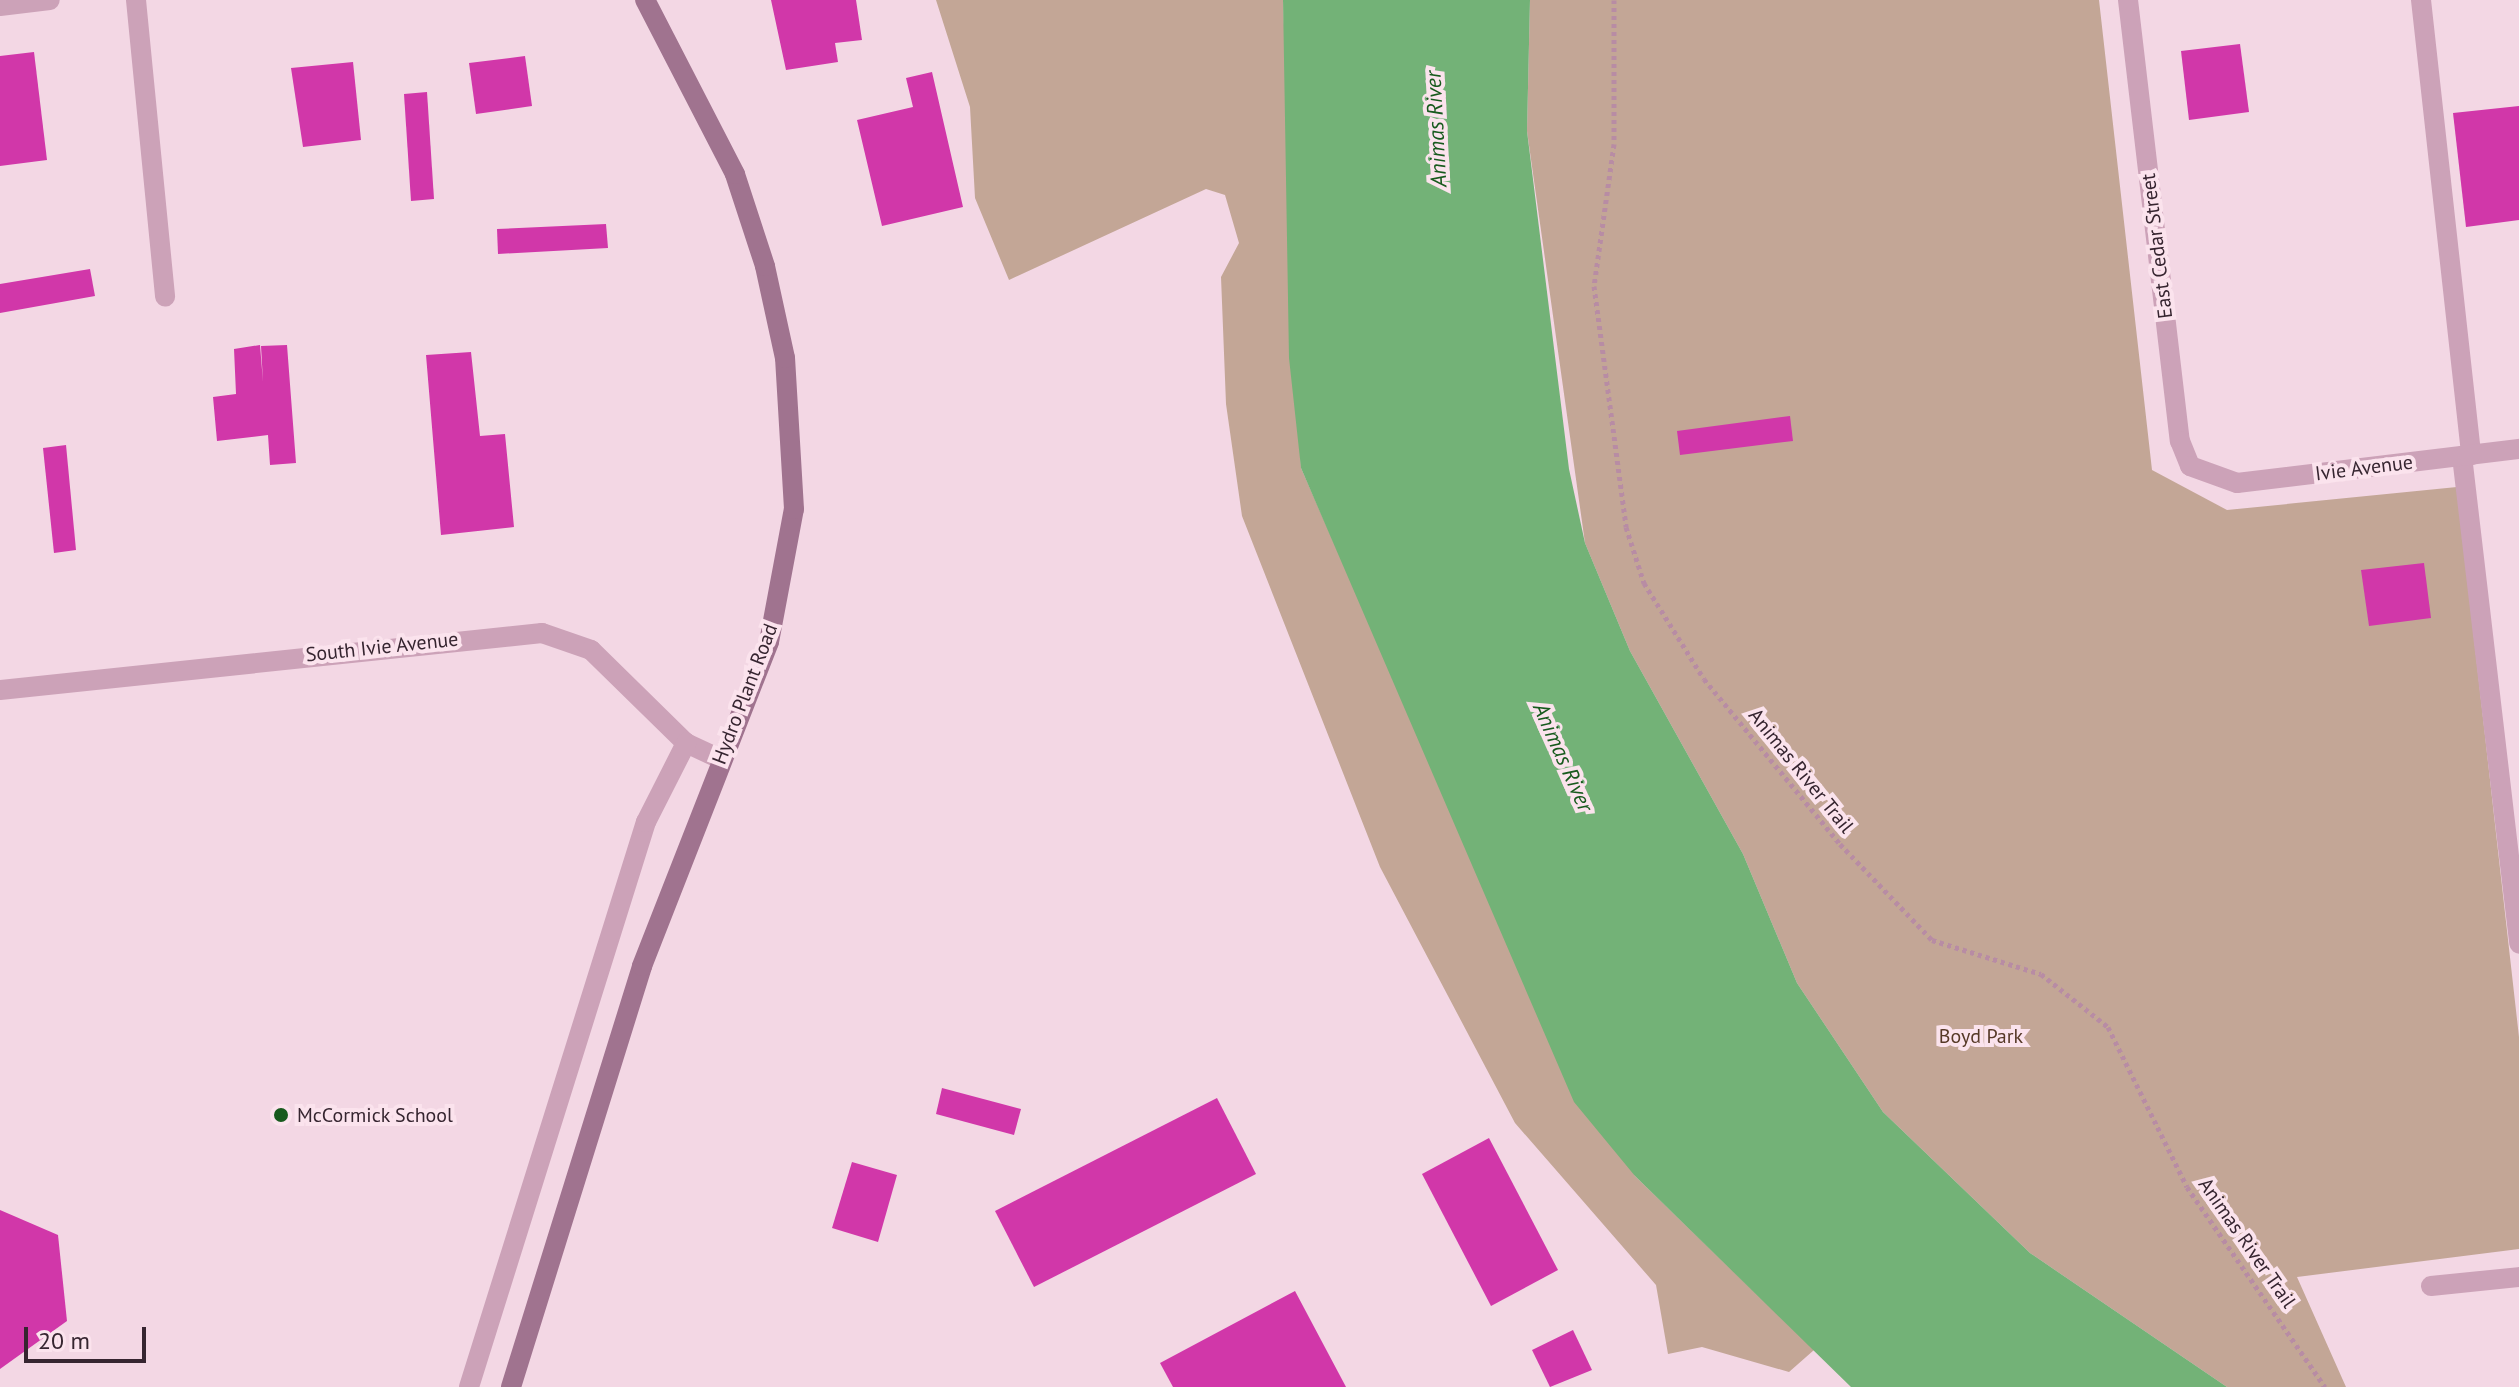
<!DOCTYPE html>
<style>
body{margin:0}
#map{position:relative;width:2519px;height:1387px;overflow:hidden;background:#f3d7e4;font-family:"PT Sans",sans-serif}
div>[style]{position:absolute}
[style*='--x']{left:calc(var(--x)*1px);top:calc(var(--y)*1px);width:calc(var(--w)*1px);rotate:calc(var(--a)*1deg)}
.green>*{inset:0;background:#c3a696}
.water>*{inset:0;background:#73b277}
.building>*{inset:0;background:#d137a9}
.path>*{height:5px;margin-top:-2.5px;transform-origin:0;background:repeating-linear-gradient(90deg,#b88ca4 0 4px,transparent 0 8px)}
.lane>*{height:20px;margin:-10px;padding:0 10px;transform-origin:10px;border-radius:10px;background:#cca2b8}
.street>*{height:20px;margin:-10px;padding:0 10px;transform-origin:10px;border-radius:10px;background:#cca2b8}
.secondary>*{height:20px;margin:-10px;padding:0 10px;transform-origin:10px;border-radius:10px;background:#a0738f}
.dots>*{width:22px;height:22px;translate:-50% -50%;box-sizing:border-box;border:4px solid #fbe3ed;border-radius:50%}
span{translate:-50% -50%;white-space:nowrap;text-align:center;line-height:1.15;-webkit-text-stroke:8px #fbe3ed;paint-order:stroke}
.street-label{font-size:20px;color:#362530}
.park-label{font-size:20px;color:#563927}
.poi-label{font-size:20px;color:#362530}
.left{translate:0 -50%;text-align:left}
.water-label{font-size:22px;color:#175a1d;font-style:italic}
.scale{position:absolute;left:24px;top:1327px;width:122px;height:36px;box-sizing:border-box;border:4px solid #362530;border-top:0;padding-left:10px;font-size:24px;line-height:28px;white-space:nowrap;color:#362530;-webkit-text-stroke:6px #fbe3ed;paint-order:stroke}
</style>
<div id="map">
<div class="green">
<i style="clip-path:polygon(936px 0,1283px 0,1301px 468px,1473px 859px,1635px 1176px,1814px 1350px,1789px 1372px,1702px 1347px,1668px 1354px,1656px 1285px,1515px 1123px,1380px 867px,1242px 516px,1226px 404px,1221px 277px,1239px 243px,1225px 195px,1206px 189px,1009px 280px,975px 198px,970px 107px)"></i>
<i style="clip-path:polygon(1530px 0,2099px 0,2152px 470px,2227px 510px,2457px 487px,2519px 1037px,2519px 1249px,2297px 1277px,2346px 1387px,2227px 1387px,2030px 1253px,1883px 1112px,1797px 983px,1743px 854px,1630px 651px,1585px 543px,1527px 131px)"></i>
</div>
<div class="water">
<i style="clip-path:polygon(1283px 0,1530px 0,1527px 131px,1569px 469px,1585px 543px,1630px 651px,1743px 854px,1797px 983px,1883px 1112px,2030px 1253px,2227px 1387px,1851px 1387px,1635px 1176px,1574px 1102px,1301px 468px,1289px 358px)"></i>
</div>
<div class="building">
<i style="clip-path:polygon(771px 0,856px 0,862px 40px,835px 43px,838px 62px,786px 70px)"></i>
<i style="clip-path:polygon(2240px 44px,2249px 112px,2189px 120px,2181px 51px)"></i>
<i style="clip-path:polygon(34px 52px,47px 160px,0 166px,0 56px)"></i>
<i style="clip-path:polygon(525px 56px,532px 106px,476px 114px,469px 63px)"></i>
<i style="clip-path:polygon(353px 62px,361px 140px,303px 147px,291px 68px)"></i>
<i style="clip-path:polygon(932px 72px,963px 207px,882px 226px,857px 120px,913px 107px,906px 78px)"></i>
<i style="clip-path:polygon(427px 92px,434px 199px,411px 201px,404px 94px)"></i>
<i style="clip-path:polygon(2519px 106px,2519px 220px,2466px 227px,2453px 113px)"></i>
<i style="clip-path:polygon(606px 224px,608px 248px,498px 254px,497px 229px)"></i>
<i style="clip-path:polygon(90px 269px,95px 296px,0 313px,0 284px)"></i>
<i style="clip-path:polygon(260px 345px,263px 382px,261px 346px,287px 345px,296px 463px,270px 465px,268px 435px,217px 441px,213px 397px,236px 394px,234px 349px)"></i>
<i style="clip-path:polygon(471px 352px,480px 436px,505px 434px,514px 527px,441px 535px,426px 355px)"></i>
<i style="clip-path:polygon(1790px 416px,1793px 441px,1680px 455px,1677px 431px)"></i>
<i style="clip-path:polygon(66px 445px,76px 550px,54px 553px,43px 448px)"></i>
<i style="clip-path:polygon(2424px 563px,2431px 618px,2369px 626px,2361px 570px)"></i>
<i style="clip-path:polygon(942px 1088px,1021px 1109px,1014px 1135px,936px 1114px)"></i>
<i style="clip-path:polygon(1217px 1098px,1256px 1174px,1034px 1287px,995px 1211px)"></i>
<i style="clip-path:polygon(1489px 1138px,1558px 1270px,1491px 1306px,1422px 1174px)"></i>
<i style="clip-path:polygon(852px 1162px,897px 1175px,878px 1242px,832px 1228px)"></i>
<i style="clip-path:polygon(0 1210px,58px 1235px,67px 1321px,0 1369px)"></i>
<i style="clip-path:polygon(1295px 1291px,1346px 1387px,1173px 1387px,1160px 1363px)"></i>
<i style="clip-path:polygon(1573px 1330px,1592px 1370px,1550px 1387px,1532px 1350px)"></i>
</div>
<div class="path">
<i style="--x:1614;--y:0;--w:144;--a:90"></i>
<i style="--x:1614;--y:144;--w:143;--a:98"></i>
<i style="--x:1594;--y:286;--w:243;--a:82.4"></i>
<i style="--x:1626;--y:527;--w:59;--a:72.2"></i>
<i style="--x:1644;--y:583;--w:113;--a:58"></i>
<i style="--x:1704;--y:679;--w:214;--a:50.5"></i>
<i style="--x:1840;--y:844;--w:133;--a:46.2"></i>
<i style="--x:1932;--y:940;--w:114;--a:17.3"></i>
<i style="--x:2041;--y:974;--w:85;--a:38.3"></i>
<i style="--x:2108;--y:1027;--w:178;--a:63.7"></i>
<i style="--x:2187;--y:1187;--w:243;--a:55.4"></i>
</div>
<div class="lane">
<i style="--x:2421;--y:0;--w:458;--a:83.7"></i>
<i style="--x:2462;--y:456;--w:491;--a:83.3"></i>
</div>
<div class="street">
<i style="--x:136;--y:0;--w:298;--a:84.4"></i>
<i style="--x:2128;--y:0;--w:444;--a:83.3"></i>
<i style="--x:2180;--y:441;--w:27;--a:68"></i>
<i style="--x:2190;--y:466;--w:50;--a:19.9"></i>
<i style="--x:2237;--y:483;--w:284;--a:-6.9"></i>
<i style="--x:0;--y:6;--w:50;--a:-6.8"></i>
<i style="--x:0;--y:690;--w:545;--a:-6"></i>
<i style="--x:542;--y:633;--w:52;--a:19.1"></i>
<i style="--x:591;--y:650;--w:133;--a:44.4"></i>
<i style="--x:686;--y:743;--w:38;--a:25"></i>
<i style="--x:2431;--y:1286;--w:88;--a:-5.8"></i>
<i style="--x:469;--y:1387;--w:592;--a:-72.61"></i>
<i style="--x:646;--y:822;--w:89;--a:-63.1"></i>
</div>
<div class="secondary">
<i style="--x:511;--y:1387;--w:441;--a:-72.7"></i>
<i style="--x:642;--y:966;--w:348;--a:-68.6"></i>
<i style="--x:769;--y:642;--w:135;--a:-79.4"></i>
<i style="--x:794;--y:509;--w:151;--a:-93.4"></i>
<i style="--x:785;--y:358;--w:94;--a:-102.3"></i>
<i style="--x:765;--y:266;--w:97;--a:-108.1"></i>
<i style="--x:735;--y:174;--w:196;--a:-117.3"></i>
</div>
<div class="dots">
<i style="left:281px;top:1115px;background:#175a1d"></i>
</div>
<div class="street-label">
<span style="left:2157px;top:246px;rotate:-97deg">East Cedar Street</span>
<span style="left:2364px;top:468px;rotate:-7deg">Ivie Avenue</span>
<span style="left:382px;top:647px;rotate:-6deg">South Ivie Avenue</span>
<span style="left:745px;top:694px;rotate:-69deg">Hydro Plant Road</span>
<span style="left:1801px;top:771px;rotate:51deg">Animas River Trail</span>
<span style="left:2247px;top:1243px;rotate:55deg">Animas River Trail</span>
</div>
<div class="park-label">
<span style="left:1981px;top:1036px">Boyd Park</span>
</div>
<div class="poi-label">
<span class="left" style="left:297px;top:1115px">McCormick School</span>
</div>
<div class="water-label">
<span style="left:1436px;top:129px;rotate:-93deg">Animas River</span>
<span style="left:1563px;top:757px;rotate:66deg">Animas River</span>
</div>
<div class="scale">20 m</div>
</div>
